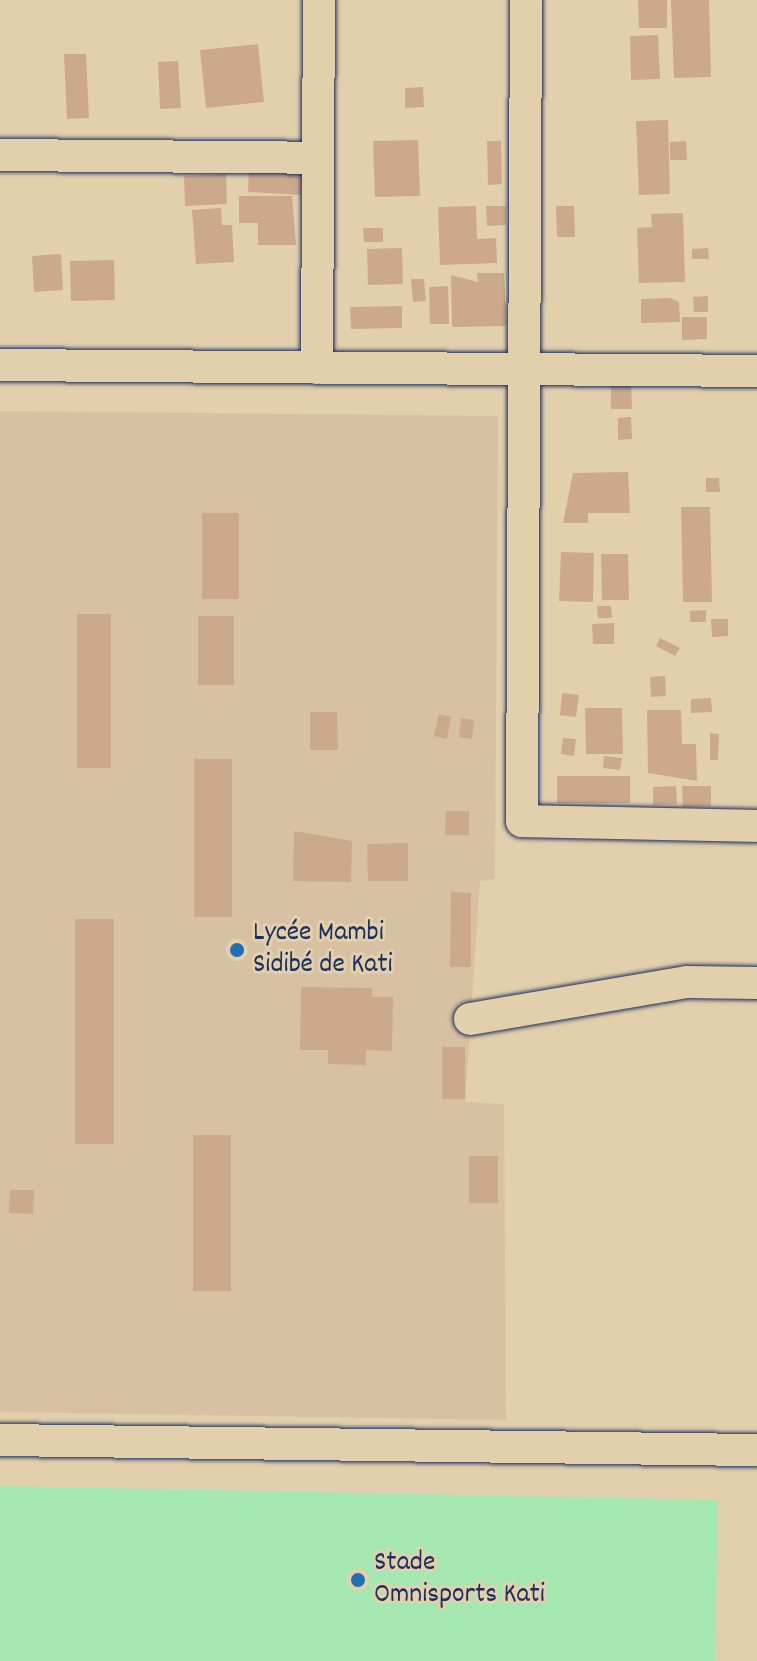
<!DOCTYPE html>
<meta charset="utf-8">
<style>
body{margin:0}
#map{position:relative;width:757px;height:1661px;overflow:hidden;background:#e2d0ad;font-family:Dekko,sans-serif}
div>[style]{position:absolute}
[style*='--x']{left:calc(var(--x)*1px);top:calc(var(--y)*1px);width:calc(var(--w)*1px);rotate:calc(var(--a)*1deg)}
.built>*{inset:0;background:#d7c1a2}
.green>*{inset:0;background:#a5e7b0}
.building>*{inset:0;background:#cca98c}
.roads{filter:drop-shadow(0 0 2px #1b2f5e) drop-shadow(0 0 2px #1b2f5e)}
.minor>*{height:32px;margin:-16px;padding:0 16px;transform-origin:16px;border-radius:16px;background:#e2d0ad}
.dots>*{width:22px;height:22px;translate:-50% -50%;box-sizing:border-box;border:4px solid #e2d0ad;border-radius:50%}
span{translate:-50% -50%;white-space:nowrap;text-align:center;line-height:1.15;-webkit-text-stroke:6px #e2d0ad;paint-order:stroke}
.poi-label{font-size:28px;color:#1b2f5e}
.left{translate:0 -50%;text-align:left}
</style>
<div id="map">
<div class="built">
<i style="clip-path:polygon(0 411px,498px 416px,495px 879px,480px 881px,465px 1102px,504px 1104px,506px 1420px,0 1412px)"></i>
</div>
<div class="green">
<i style="clip-path:polygon(0 1486px,718px 1500px,715px 1661px,0 1661px)"></i>
</div>
<div class="building">
<i style="clip-path:polygon(638px 0,667px 0,667px 28px,639px 28px)"></i>
<i style="clip-path:polygon(671px 0,709px 0,711px 77px,674px 78px)"></i>
<i style="clip-path:polygon(658px 35px,660px 79px,631px 80px,630px 36px)"></i>
<i style="clip-path:polygon(258px 44px,264px 102px,206px 108px,200px 50px)"></i>
<i style="clip-path:polygon(64px 54px,86px 54px,89px 118px,67px 119px)"></i>
<i style="clip-path:polygon(178px 61px,181px 108px,160px 109px,158px 62px)"></i>
<i style="clip-path:polygon(423px 87px,424px 107px,405px 108px,405px 88px)"></i>
<i style="clip-path:polygon(668px 120px,670px 194px,639px 195px,636px 121px)"></i>
<i style="clip-path:polygon(418px 140px,420px 196px,375px 197px,373px 141px)"></i>
<i style="clip-path:polygon(487px 141px,501px 141px,502px 184px,488px 185px)"></i>
<i style="clip-path:polygon(686px 141px,687px 160px,670px 160px,670px 142px)"></i>
<i style="clip-path:polygon(249px 167px,302px 170px,301px 195px,248px 192px)"></i>
<i style="clip-path:polygon(226px 174px,227px 204px,185px 206px,184px 176px)"></i>
<i style="clip-path:polygon(239px 196px,292px 196px,296px 245px,258px 245px,258px 223px,239px 223px)"></i>
<i style="clip-path:polygon(476px 206px,477px 239px,496px 238px,497px 263px,440px 265px,438px 207px)"></i>
<i style="clip-path:polygon(486px 206px,506px 206px,506px 225px,487px 226px)"></i>
<i style="clip-path:polygon(556px 206px,574px 206px,575px 237px,557px 237px)"></i>
<i style="clip-path:polygon(221px 208px,222px 225px,232px 225px,234px 262px,196px 264px,192px 210px)"></i>
<i style="clip-path:polygon(683px 213px,685px 282px,639px 283px,637px 228px,652px 227px,651px 214px)"></i>
<i style="clip-path:polygon(363px 228px,383px 228px,383px 242px,364px 242px)"></i>
<i style="clip-path:polygon(402px 248px,403px 284px,368px 285px,367px 249px)"></i>
<i style="clip-path:polygon(708px 248px,709px 259px,692px 259px,692px 249px)"></i>
<i style="clip-path:polygon(61px 254px,63px 290px,34px 292px,32px 256px)"></i>
<i style="clip-path:polygon(114px 260px,115px 300px,71px 301px,70px 261px)"></i>
<i style="clip-path:polygon(477px 273px,504px 273px,506px 326px,452px 327px,451px 275px,478px 282px)"></i>
<i style="clip-path:polygon(411px 279px,424px 279px,426px 301px,413px 302px)"></i>
<i style="clip-path:polygon(448px 286px,449px 324px,430px 324px,429px 287px)"></i>
<i style="clip-path:polygon(708px 296px,708px 312px,694px 312px,693px 297px)"></i>
<i style="clip-path:polygon(670px 298px,679px 302px,680px 322px,641px 323px,641px 299px)"></i>
<i style="clip-path:polygon(402px 306px,402px 328px,351px 329px,350px 307px)"></i>
<i style="clip-path:polygon(682px 317px,707px 317px,707px 339px,682px 340px)"></i>
<i style="clip-path:polygon(611px 382px,631px 382px,632px 409px,611px 409px)"></i>
<i style="clip-path:polygon(631px 417px,632px 439px,618px 440px,618px 418px)"></i>
<i style="clip-path:polygon(628px 472px,630px 513px,588px 513px,588px 523px,563px 523px,573px 473px)"></i>
<i style="clip-path:polygon(706px 478px,719px 478px,720px 492px,706px 492px)"></i>
<i style="clip-path:polygon(681px 507px,710px 507px,712px 602px,683px 602px)"></i>
<i style="clip-path:polygon(202px 513px,239px 513px,239px 599px,202px 599px)"></i>
<i style="clip-path:polygon(561px 552px,594px 553px,593px 602px,559px 601px)"></i>
<i style="clip-path:polygon(601px 554px,628px 554px,629px 600px,602px 600px)"></i>
<i style="clip-path:polygon(597px 606px,611px 606px,612px 618px,598px 618px)"></i>
<i style="clip-path:polygon(706px 610px,706px 622px,690px 622px,690px 611px)"></i>
<i style="clip-path:polygon(77px 614px,111px 614px,111px 768px,77px 768px)"></i>
<i style="clip-path:polygon(198px 616px,234px 616px,234px 685px,198px 685px)"></i>
<i style="clip-path:polygon(711px 619px,728px 619px,728px 636px,712px 637px)"></i>
<i style="clip-path:polygon(614px 623px,614px 644px,593px 644px,592px 624px)"></i>
<i style="clip-path:polygon(660px 638px,680px 648px,675px 656px,656px 646px)"></i>
<i style="clip-path:polygon(665px 676px,666px 696px,651px 697px,650px 677px)"></i>
<i style="clip-path:polygon(562px 693px,579px 695px,576px 717px,560px 715px)"></i>
<i style="clip-path:polygon(711px 698px,712px 712px,691px 713px,691px 699px)"></i>
<i style="clip-path:polygon(585px 708px,622px 708px,623px 754px,586px 754px)"></i>
<i style="clip-path:polygon(647px 710px,681px 710px,682px 744px,696px 744px,697px 781px,648px 773px)"></i>
<i style="clip-path:polygon(310px 712px,337px 712px,338px 750px,310px 750px)"></i>
<i style="clip-path:polygon(439px 714px,451px 717px,447px 739px,434px 736px)"></i>
<i style="clip-path:polygon(461px 718px,474px 720px,472px 739px,459px 737px)"></i>
<i style="clip-path:polygon(710px 733px,719px 734px,718px 760px,710px 760px)"></i>
<i style="clip-path:polygon(563px 738px,576px 739px,574px 756px,561px 754px)"></i>
<i style="clip-path:polygon(604px 756px,622px 758px,620px 770px,603px 768px)"></i>
<i style="clip-path:polygon(194px 759px,232px 759px,232px 917px,194px 917px)"></i>
<i style="clip-path:polygon(557px 776px,630px 776px,630px 803px,557px 803px)"></i>
<i style="clip-path:polygon(676px 786px,677px 804px,653px 805px,653px 787px)"></i>
<i style="clip-path:polygon(682px 786px,711px 786px,711px 806px,683px 807px)"></i>
<i style="clip-path:polygon(446px 811px,469px 811px,469px 835px,445px 835px)"></i>
<i style="clip-path:polygon(294px 831px,352px 841px,351px 882px,293px 881px)"></i>
<i style="clip-path:polygon(408px 843px,408px 881px,368px 881px,367px 844px)"></i>
<i style="clip-path:polygon(451px 892px,471px 893px,471px 967px,450px 967px)"></i>
<i style="clip-path:polygon(75px 919px,114px 919px,114px 1144px,75px 1144px)"></i>
<i style="clip-path:polygon(301px 987px,372px 988px,372px 997px,393px 997px,392px 1051px,366px 1050px,366px 1065px,328px 1064px,328px 1050px,300px 1050px)"></i>
<i style="clip-path:polygon(442px 1047px,465px 1047px,465px 1099px,442px 1099px)"></i>
<i style="clip-path:polygon(193px 1135px,231px 1135px,231px 1291px,193px 1291px)"></i>
<i style="clip-path:polygon(469px 1156px,498px 1156px,498px 1203px,469px 1203px)"></i>
<i style="clip-path:polygon(10px 1190px,34px 1190px,33px 1214px,9px 1213px)"></i>
</div>
<div class="roads">
<div class="minor">
<i style="--x:526;--y:0;--w:821;--a:90.28"></i>
<i style="--x:522;--y:821;--w:235;--a:1.2"></i>
<i style="--x:0;--y:155;--w:318;--a:0.5"></i>
<i style="--x:0;--y:365;--w:757;--a:0.45"></i>
<i style="--x:317;--y:368;--w:368;--a:-89.7"></i>
<i style="--x:470;--y:1019;--w:220;--a:-9.7"></i>
<i style="--x:687;--y:982;--w:70;--a:0.8"></i>
<i style="--x:0;--y:1440;--w:757;--a:0.76"></i>
</div>
</div>
<div class="dots">
<i style="left:237px;top:950px;background:#1f6fb2"></i>
<i style="left:358px;top:1580px;background:#1f6fb2"></i>
</div>
<div class="poi-label">
<span class="left" style="left:253px;top:950px">Lycée Mambi<br>Sidibé de Kati</span>
<span class="left" style="left:374px;top:1580px">Stade<br>Omnisports Kati</span>
</div>
</div>
